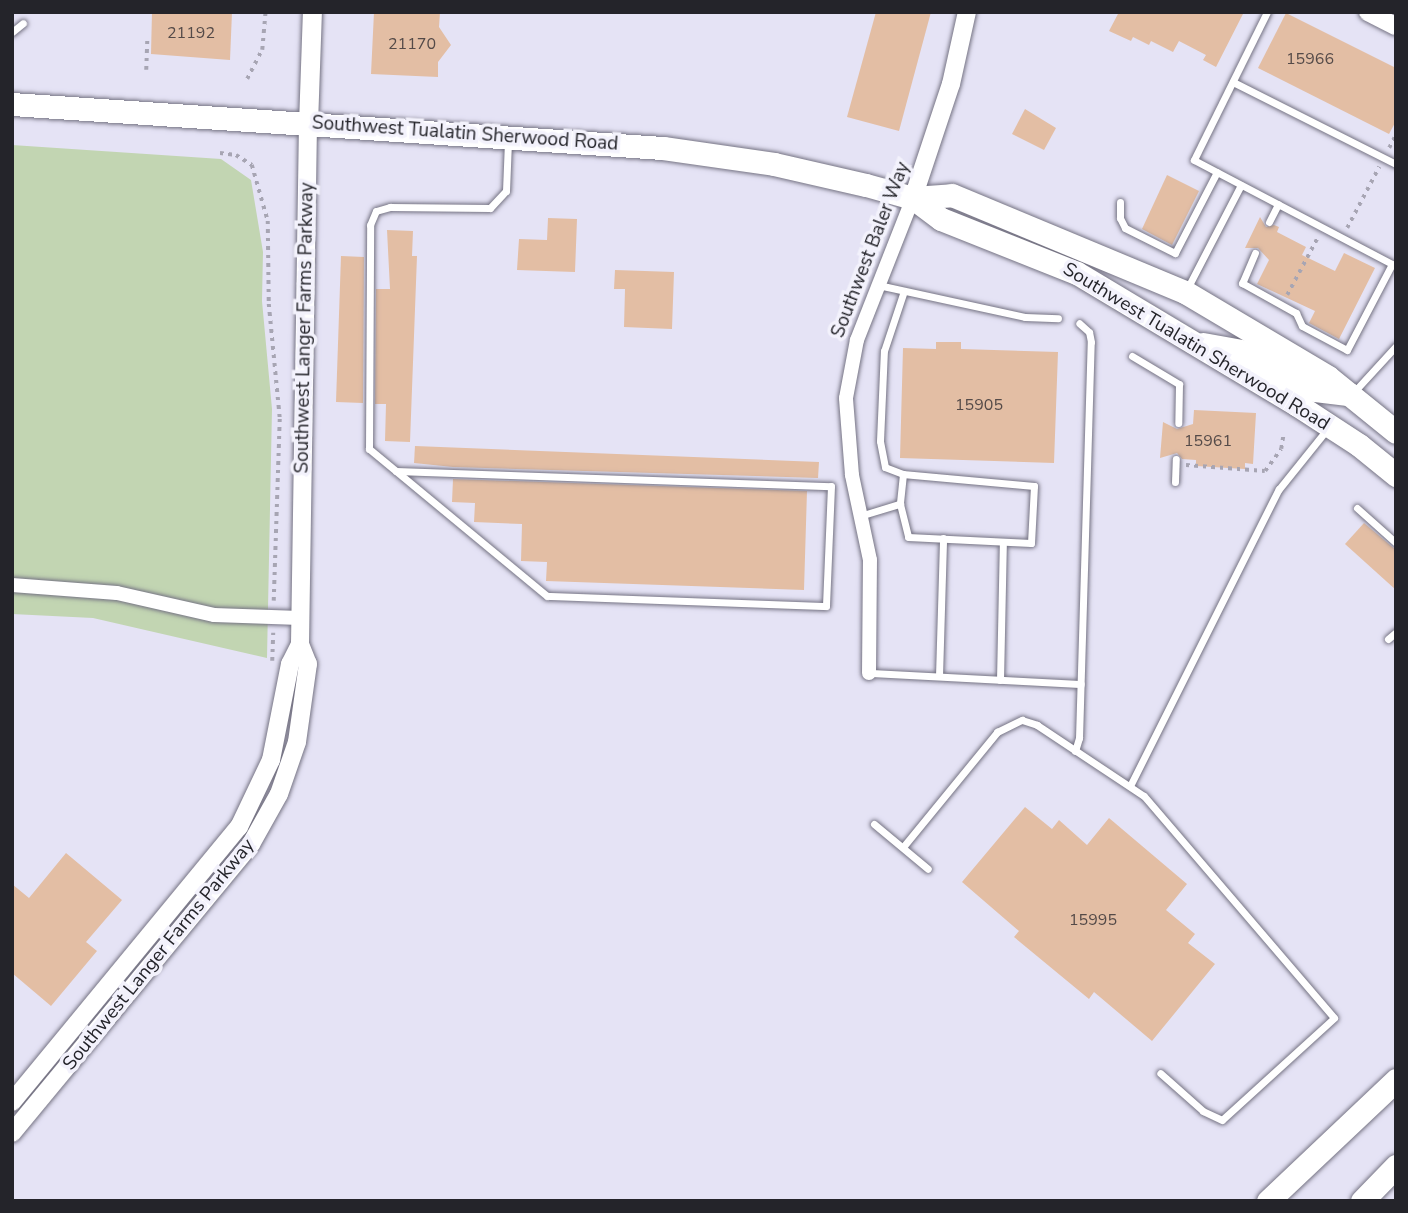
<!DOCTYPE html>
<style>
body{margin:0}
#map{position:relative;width:1408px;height:1213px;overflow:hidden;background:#e5e3f5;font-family:"Nunito Sans",sans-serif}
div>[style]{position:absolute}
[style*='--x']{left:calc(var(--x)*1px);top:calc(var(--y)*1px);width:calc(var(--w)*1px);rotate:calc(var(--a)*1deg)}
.green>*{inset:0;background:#c2d5b2}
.building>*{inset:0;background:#e3bea4}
.path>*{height:3.5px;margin-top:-1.75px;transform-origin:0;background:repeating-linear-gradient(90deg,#a7a5b3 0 3.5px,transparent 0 8.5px)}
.roads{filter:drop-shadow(0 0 2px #757383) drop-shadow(0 0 2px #757383)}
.service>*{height:7px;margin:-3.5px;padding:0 3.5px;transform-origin:3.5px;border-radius:3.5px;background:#fff}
.minor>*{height:14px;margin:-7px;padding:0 7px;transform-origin:7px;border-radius:7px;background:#fff}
.tertiary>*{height:18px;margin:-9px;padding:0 9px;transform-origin:9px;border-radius:9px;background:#fff}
.secondary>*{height:19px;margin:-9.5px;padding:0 9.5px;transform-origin:9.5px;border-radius:9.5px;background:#fff}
.trunk>*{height:23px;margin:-11.5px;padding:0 11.5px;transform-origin:11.5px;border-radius:11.5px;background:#fff}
span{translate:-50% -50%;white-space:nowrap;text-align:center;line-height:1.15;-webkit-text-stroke:7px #f3f2fc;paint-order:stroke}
.number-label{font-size:16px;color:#544a48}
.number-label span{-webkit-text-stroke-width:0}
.street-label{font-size:19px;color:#24242a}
.frame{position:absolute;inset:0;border:14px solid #24242a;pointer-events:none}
</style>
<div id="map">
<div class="green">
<i style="clip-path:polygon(12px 145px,221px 159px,251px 180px,263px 252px,262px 301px,272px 409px,267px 658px,93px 618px,12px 614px)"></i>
</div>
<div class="building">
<i style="clip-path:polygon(152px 12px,232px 12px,230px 60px,151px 54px)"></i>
<i style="clip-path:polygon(374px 12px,440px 12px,439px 27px,451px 45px,438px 62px,438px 77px,371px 74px)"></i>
<i style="clip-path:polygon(876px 12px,931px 12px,899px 131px,847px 117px)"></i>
<i style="clip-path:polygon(1119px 12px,1244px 12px,1216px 67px,1203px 60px,1206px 55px,1179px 41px,1173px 52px,1151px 41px,1149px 45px,1133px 37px,1131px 41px,1109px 31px)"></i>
<i style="clip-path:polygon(1286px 13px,1396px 68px,1396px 121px,1389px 134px,1258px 68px)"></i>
<i style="clip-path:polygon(1025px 109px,1056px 128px,1044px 150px,1012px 134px)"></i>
<i style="clip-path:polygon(1167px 175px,1199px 191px,1172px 245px,1142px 229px)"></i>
<i style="clip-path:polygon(1260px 217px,1266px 227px,1274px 225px,1279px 227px,1277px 232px,1306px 247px,1302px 255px,1335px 271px,1344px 253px,1375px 268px,1339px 339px,1309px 323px,1315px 311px,1257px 284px,1269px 260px,1258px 248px,1245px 248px)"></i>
<i style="clip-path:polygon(548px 218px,577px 219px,575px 272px,517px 270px,519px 239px,547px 240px)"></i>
<i style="clip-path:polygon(387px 230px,413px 231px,412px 256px,417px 256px,410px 442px,385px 441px,386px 404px,375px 404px,376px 289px,390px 289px)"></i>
<i style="clip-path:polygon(341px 256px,364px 257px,363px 403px,336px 402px)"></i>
<i style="clip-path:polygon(615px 270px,674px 272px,672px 329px,624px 327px,625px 289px,614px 289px)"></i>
<i style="clip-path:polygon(936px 342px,961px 342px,961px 349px,1058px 352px,1054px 463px,900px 458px,903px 348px,936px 349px)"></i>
<i style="clip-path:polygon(1194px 410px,1256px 413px,1253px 464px,1245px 463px,1245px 469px,1196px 466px,1196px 460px,1182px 459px,1177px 453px,1160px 458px,1163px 422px,1177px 429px,1193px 424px)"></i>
<i style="clip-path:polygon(415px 446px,819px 462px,818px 478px,453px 467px,414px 463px)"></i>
<i style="clip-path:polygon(453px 479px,807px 491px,804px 590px,546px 581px,547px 562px,521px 561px,522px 524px,474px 522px,475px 503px,452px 502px)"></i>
<i style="clip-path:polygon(1364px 523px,1396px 550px,1396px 590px,1345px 544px)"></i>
<i style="clip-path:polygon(1025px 807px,1052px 829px,1059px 820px,1087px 845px,1109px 818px,1187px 884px,1166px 910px,1195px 934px,1188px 943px,1215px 964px,1152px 1041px,1094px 992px,1089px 999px,1014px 937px,1019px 931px,962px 882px)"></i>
<i style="clip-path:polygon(66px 853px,122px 900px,86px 942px,97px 951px,51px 1006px,12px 973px,12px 884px,29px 898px)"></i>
</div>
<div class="path">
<i style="--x:146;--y:70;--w:29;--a:-88"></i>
<i style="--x:247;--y:79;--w:33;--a:-63"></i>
<i style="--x:262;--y:50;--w:38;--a:-85"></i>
<i style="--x:1389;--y:148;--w:16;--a:-63"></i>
<i style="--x:220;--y:153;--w:16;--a:7"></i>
<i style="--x:236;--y:155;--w:19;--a:32"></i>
<i style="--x:252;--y:165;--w:58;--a:74.1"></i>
<i style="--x:268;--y:221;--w:83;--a:89.3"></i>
<i style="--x:269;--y:304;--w:116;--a:84.5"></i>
<i style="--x:280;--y:419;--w:182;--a:91.9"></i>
<i style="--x:1347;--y:228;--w:69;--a:-62.3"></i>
<i style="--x:1287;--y:295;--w:66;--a:-61.9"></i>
<i style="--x:1186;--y:465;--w:79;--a:4.3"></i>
<i style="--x:1265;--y:471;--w:27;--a:-54"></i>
<i style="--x:1281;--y:449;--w:13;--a:-81"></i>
<i style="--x:1395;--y:506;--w:1;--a:-45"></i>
<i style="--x:272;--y:661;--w:28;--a:-88"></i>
</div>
<div class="roads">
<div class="service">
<i style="--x:1267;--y:12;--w:165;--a:116.3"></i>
<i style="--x:1194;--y:160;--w:228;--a:27.7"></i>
<i style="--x:12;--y:32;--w:14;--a:-39"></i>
<i style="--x:1233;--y:82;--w:182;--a:26.7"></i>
<i style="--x:1120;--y:202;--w:16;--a:90"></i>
<i style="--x:1120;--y:218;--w:11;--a:63"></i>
<i style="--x:1125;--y:228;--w:56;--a:26.6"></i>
<i style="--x:1175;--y:253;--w:91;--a:-62.6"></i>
<i style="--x:1269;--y:222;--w:20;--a:-63"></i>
<i style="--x:1255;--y:253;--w:33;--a:113"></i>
<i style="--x:1242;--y:283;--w:62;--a:29.1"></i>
<i style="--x:1296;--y:313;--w:14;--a:65"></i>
<i style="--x:1302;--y:326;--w:51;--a:28.1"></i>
<i style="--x:1347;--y:350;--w:97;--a:-62.4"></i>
<i style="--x:878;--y:285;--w:150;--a:12.3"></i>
<i style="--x:1025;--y:317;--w:33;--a:2"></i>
<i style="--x:1187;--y:289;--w:117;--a:-62.6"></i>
<i style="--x:1132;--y:356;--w:55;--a:30.8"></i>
<i style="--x:1179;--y:384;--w:39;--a:91"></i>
<i style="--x:1352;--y:394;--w:65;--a:-47.5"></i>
<i style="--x:396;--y:471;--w:435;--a:2"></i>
<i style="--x:831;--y:486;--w:120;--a:92.4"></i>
<i style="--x:826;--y:606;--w:279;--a:-177.9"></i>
<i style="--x:547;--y:596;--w:231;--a:-140.4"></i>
<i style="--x:369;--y:449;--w:224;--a:-89.7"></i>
<i style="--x:370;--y:225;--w:15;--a:-67"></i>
<i style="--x:376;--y:211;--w:15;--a:-16"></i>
<i style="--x:390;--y:207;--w:100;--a:0.6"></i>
<i style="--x:490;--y:208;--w:23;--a:-47"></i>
<i style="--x:506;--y:191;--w:50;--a:-87.7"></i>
<i style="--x:903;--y:474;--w:19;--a:-159"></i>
<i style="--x:885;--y:467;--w:26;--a:-101"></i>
<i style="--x:880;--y:441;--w:90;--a:-87.5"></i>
<i style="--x:884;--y:351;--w:63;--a:-71.6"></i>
<i style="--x:1175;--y:482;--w:23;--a:-88"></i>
<i style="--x:1357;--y:508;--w:52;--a:41.9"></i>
<i style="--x:863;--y:515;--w:39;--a:-17"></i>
<i style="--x:900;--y:504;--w:34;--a:76"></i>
<i style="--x:908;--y:537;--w:123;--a:2.8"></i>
<i style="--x:1031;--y:543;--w:57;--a:-87"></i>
<i style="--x:1034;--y:486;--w:132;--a:-174.8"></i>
<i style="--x:903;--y:474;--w:30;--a:96"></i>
<i style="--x:1388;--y:639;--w:11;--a:-41"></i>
<i style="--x:870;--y:673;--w:211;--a:3"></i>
<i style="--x:939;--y:676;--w:138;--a:-88.3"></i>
<i style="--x:1000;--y:680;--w:138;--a:-88.8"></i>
<i style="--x:1075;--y:751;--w:14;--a:-73"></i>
<i style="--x:1079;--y:738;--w:396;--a:-88.3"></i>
<i style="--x:1091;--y:342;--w:10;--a:-101"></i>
<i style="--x:1089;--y:332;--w:13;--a:-138"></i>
<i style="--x:1131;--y:784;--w:330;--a:-63.4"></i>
<i style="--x:1279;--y:489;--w:78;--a:-51.2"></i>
<i style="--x:874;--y:824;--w:70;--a:39.8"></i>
<i style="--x:903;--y:847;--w:149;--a:-50.7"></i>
<i style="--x:997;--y:732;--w:28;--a:-26"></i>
<i style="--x:1022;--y:720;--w:16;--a:18"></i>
<i style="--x:1037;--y:725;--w:128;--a:33.6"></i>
<i style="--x:1144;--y:796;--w:292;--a:49.4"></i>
<i style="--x:1334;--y:1018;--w:151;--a:137.7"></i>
<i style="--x:1222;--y:1120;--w:21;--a:-155"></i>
<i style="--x:1203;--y:1111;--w:57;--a:-138.5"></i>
</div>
<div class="minor">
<i style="--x:12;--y:585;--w:105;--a:4.4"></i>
<i style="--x:117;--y:593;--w:99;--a:12.8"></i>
<i style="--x:214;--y:615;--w:86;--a:2"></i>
<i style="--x:869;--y:673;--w:113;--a:-89.5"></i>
<i style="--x:870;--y:560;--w:87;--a:-102"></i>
<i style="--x:852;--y:475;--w:77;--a:-94.5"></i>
<i style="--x:846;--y:398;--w:59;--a:-79.3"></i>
<i style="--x:857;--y:340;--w:153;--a:-68.5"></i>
</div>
<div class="tertiary">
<i style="--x:1368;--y:12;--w:31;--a:27"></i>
<i style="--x:913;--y:198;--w:120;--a:-71.6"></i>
<i style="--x:951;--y:84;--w:74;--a:-77.5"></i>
<i style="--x:12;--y:1102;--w:357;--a:-50.5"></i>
<i style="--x:239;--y:827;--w:74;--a:-64.5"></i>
<i style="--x:271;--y:760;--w:98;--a:-78.8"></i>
<i style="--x:290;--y:664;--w:22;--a:-63"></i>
<i style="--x:12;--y:1133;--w:375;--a:-50.4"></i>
<i style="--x:251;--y:844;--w:57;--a:-60.8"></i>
<i style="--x:279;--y:794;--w:55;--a:-70.9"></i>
<i style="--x:297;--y:742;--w:79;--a:-82"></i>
<i style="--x:308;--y:664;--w:22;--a:-112"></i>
<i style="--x:300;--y:644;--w:520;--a:-89.12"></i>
</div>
<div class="secondary">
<i style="--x:308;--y:124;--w:112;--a:-88"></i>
</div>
<div class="trunk">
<i style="--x:12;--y:104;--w:652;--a:3.87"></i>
<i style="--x:663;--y:148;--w:112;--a:8.2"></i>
<i style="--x:774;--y:164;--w:94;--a:12.9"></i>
<i style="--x:866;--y:185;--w:49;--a:15.5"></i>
<i style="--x:913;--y:198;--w:35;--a:37"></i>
<i style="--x:941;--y:219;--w:146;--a:21.7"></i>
<i style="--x:1077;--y:273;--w:255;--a:30.9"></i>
<i style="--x:1296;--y:404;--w:75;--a:33.1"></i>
<i style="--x:1359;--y:445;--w:48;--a:39"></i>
<i style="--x:913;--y:198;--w:39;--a:-4"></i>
<i style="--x:952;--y:195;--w:252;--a:22.6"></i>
<i style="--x:1185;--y:292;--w:166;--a:30.7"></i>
<i style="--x:1328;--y:377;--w:87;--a:39"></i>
<i style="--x:1203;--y:344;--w:45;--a:10.3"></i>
<i style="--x:1247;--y:352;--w:78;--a:29.2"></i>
<i style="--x:1315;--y:390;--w:35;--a:7"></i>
<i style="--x:1268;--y:1201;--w:176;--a:-43.4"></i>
<i style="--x:1362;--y:1201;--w:49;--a:-45.8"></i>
</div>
</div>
<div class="number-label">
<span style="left:191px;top:33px">21192</span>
<span style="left:412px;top:44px">21170</span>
<span style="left:1310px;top:59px">15966</span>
<span style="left:979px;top:405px">15905</span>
<span style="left:1208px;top:441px">15961</span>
<span style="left:1093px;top:920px">15995</span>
</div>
<div class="street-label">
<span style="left:465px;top:134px;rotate:4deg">Southwest Tualatin Sherwood Road</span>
<span style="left:871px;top:250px;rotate:-69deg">Southwest Baler Way</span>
<span style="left:305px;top:328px;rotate:-89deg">Southwest Langer Farms Parkway</span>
<span style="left:1196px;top:347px;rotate:31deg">Southwest Tualatin Sherwood Road</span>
<span style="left:159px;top:955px;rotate:-51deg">Southwest Langer Farms Parkway</span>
</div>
<div class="frame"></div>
</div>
